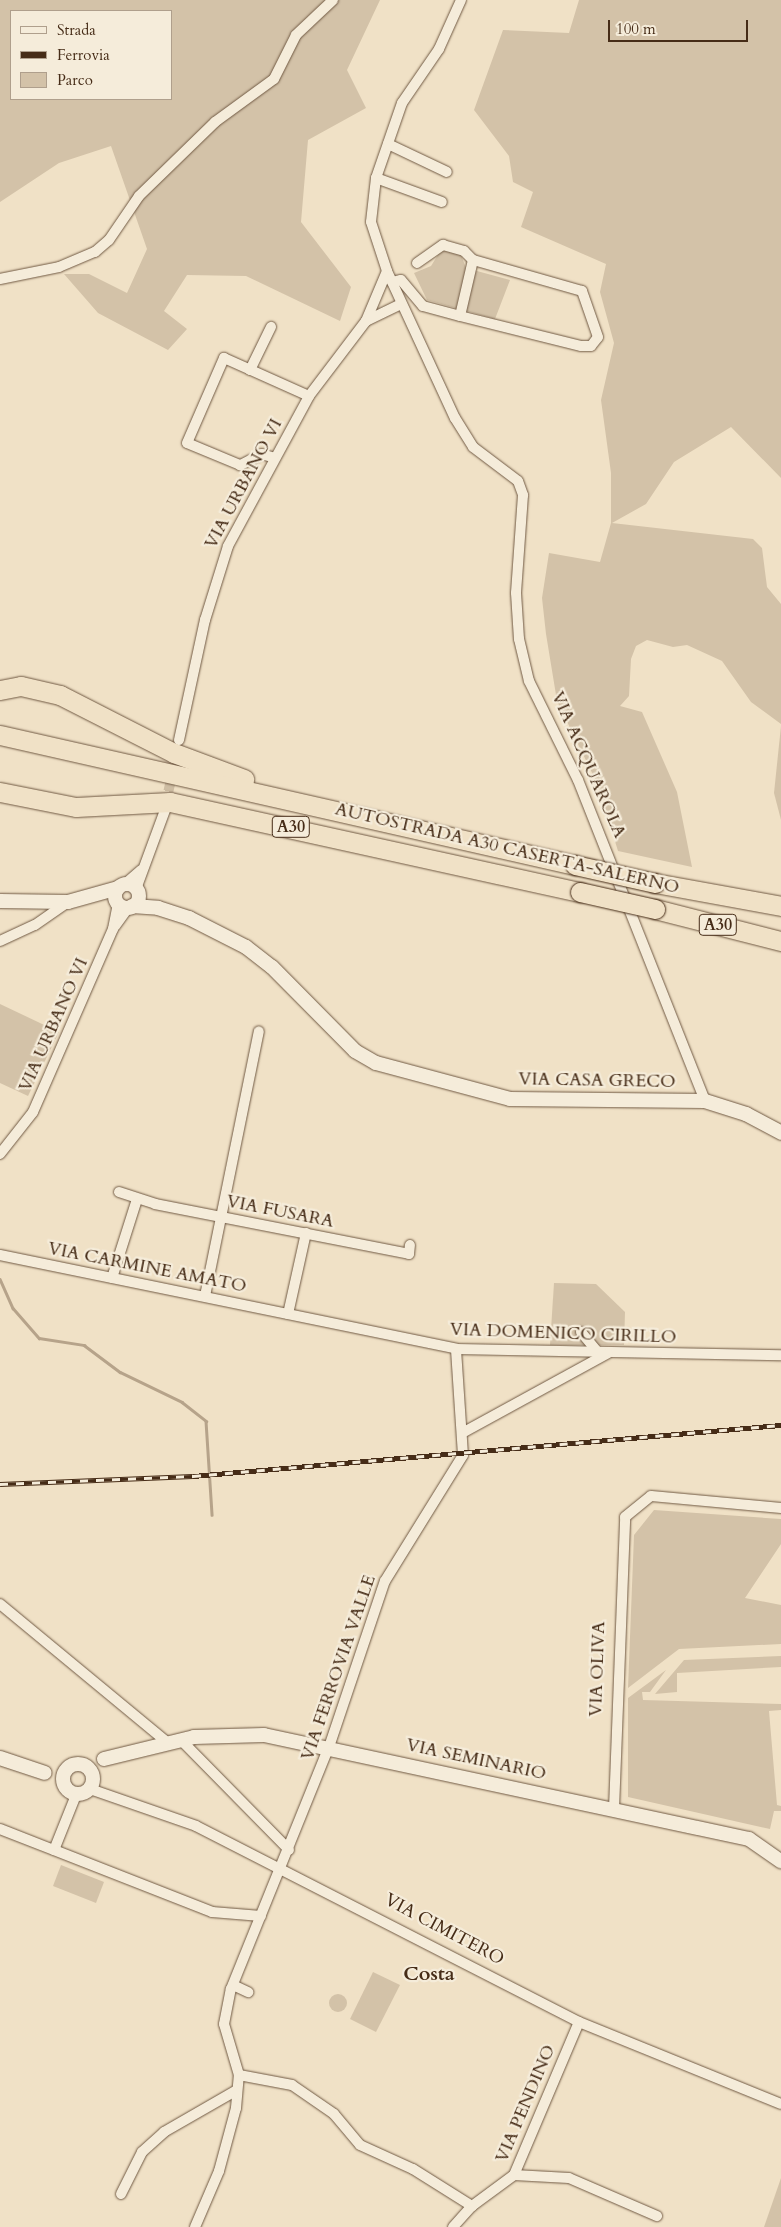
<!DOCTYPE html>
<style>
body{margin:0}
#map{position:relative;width:781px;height:2227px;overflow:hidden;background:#f0e1c6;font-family:Cardo,serif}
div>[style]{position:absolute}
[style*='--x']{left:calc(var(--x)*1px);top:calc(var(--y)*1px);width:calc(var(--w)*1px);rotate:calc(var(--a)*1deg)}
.green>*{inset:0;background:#d3c2a8}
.round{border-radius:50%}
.stream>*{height:2.5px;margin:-1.25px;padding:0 1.25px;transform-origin:1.25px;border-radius:1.25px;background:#b6a38a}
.minor-tunnel>*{height:10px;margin-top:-5px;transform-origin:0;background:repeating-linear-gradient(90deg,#cebda3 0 10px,transparent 0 15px)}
.roads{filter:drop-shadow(0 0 1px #705943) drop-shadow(0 0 1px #705943)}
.minor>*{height:10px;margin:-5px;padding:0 5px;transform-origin:5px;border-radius:5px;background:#f5ecda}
.secondary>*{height:14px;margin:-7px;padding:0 7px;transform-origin:7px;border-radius:7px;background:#f5ecda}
.secondary>.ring{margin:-7px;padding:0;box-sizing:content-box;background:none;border:14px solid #f5ecda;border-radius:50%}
.motorway>*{height:19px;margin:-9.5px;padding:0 9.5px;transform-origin:9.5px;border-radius:9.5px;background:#f0e1c6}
.rail>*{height:4.5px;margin-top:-2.25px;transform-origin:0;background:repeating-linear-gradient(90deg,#f5ecda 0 8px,#462c17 0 16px);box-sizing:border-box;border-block:1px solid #462c17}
.bridges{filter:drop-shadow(0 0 1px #462c17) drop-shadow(0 0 1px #462c17)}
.motorway-bridge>*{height:19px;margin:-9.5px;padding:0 9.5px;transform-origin:9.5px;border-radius:9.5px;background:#f0e1c6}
span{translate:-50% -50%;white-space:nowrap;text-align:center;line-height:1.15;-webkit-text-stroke:4.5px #f5ecda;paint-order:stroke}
.shield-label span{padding:1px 4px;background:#f5ecda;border:1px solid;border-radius:4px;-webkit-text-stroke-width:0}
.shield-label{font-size:16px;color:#462c17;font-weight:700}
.street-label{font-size:18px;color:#462c17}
.quarter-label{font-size:20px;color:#462c17;font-weight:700}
.legend{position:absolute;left:10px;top:10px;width:162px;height:90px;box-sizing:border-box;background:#f5ecda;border:1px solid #af9f8c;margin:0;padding:6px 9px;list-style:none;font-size:15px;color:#462c17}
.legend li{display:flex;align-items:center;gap:10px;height:25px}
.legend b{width:25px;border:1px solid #af9f8c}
.scale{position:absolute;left:608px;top:20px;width:140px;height:22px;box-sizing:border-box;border:2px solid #462c17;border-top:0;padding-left:6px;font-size:15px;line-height:18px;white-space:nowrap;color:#462c17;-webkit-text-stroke:4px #f5ecda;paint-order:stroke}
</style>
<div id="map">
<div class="green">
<i style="clip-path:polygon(evenodd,0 0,380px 0,347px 70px,366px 108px,308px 140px,301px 222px,351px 287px,340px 321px,246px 276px,187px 275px,164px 311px,187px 329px,168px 350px,98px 313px,64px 274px,89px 274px,127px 293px,147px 249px,111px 146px,59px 163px,0 202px,0 0,11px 11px,171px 11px,171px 99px,11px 99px,11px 11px)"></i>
<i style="clip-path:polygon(579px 0,781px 0,781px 478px,731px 427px,674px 462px,646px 504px,612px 523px,753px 539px,762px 548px,767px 587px,781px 604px,781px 724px,751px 702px,722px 661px,687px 645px,673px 647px,647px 640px,636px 646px,631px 659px,629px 696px,620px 706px,642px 712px,677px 792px,692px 867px,618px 851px,597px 783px,557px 701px,546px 634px,542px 598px,549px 553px,600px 562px,611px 523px,611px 473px,601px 400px,614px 343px,600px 292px,606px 264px,521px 227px,533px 192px,513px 182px,509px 156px,474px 110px,503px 30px,569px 33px)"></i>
<i style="clip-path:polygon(441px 250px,461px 255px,466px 268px,510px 280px,495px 319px,427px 300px,414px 273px,431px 266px)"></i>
<i style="clip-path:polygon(781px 726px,781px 820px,774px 793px)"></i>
<i style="clip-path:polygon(0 1004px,59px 1032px,28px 1096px,0 1083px)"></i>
<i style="clip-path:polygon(554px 1283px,596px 1284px,625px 1312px,624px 1345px,550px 1345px)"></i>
<i style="clip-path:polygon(654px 1510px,781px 1519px,781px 1544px,745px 1598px,781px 1605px,781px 1644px,679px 1649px,628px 1688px,634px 1535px)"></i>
<i style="clip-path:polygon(781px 1656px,781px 1667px,677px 1673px,677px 1692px,655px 1694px,684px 1660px)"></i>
<i style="clip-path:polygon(666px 1670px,650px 1692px,642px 1692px,643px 1700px,781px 1704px,781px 1710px,769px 1711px,777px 1805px,781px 1806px,781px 1811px,774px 1811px,770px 1829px,628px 1797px,628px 1698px)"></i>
<i style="clip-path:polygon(61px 1865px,104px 1882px,96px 1903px,53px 1886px)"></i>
<i style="clip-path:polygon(373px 1972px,400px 1985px,376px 2032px,350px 2019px)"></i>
<i class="round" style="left:329px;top:1994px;width:18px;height:18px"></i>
<i style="clip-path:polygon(781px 2178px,781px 2227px,764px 2227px)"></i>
</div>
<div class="stream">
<i style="--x:0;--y:1279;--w:32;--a:66"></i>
<i style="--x:13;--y:1308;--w:40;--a:49"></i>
<i style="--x:39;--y:1338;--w:46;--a:8.8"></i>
<i style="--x:84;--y:1345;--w:45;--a:36.9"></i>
<i style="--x:120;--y:1372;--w:69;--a:25.8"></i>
<i style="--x:182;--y:1402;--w:31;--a:38"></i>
<i style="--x:206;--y:1421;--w:94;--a:86.3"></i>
</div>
<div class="minor-tunnel">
<i style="--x:165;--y:806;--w:36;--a:-77"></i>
</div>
<div class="roads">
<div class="minor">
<i style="--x:461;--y:0;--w:54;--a:114.2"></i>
<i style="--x:439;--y:49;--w:65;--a:124.4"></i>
<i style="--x:402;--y:103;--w:79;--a:109.1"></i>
<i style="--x:376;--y:178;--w:44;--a:96.5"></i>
<i style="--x:371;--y:222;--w:52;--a:71.9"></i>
<i style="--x:387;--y:271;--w:162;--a:65.2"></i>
<i style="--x:455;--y:418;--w:34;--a:58"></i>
<i style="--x:473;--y:447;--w:56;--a:37.1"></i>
<i style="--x:518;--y:481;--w:15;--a:70"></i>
<i style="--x:523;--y:495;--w:98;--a:94.1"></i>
<i style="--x:516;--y:593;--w:46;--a:86.3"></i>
<i style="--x:519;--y:639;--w:43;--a:76.6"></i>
<i style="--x:529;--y:681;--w:110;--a:63.7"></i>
<i style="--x:578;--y:780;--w:345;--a:68.4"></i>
<i style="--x:388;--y:144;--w:65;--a:25.4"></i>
<i style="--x:376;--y:178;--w:70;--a:20"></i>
<i style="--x:417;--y:263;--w:32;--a:-35"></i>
<i style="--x:443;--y:245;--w:22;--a:16"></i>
<i style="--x:464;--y:251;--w:13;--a:45"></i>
<i style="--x:0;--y:279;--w:60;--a:-11.5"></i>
<i style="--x:59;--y:267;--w:39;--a:-23"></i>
<i style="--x:95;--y:252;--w:18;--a:-41"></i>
<i style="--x:109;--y:240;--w:53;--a:-55.7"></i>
<i style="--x:139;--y:196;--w:106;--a:-44.2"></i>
<i style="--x:215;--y:122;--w:73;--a:-36.1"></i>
<i style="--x:274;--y:79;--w:49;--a:-63.4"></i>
<i style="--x:296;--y:35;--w:51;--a:-43.4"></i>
<i style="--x:392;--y:282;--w:9;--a:-13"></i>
<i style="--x:401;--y:280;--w:34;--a:50"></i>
<i style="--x:423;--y:306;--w:38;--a:15"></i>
<i style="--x:460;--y:316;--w:125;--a:13.9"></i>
<i style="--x:581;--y:346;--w:10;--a:0"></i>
<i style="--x:591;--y:346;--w:11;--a:-52"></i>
<i style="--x:598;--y:337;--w:49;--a:-109.2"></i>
<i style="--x:582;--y:291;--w:113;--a:-164.1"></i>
<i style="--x:473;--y:260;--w:57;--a:103.1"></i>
<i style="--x:366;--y:321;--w:39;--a:-26"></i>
<i style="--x:250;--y:370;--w:48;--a:-64"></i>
<i style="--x:275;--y:458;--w:14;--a:-163"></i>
<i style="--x:262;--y:454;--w:25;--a:153"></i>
<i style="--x:240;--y:465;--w:57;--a:-157.5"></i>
<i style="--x:187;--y:443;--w:93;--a:-66.5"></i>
<i style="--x:224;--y:358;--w:93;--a:24.1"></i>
<i style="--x:179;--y:740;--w:123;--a:-77.8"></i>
<i style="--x:205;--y:620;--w:77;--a:-72.7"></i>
<i style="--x:228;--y:546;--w:170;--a:-61.6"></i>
<i style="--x:309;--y:396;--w:94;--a:-52.8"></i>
<i style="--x:366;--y:321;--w:54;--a:-67.2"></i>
<i style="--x:125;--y:884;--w:21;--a:-41"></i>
<i style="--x:136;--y:889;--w:84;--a:-69.8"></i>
<i style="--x:115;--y:926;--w:24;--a:-54"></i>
<i style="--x:0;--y:941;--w:38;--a:-25"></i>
<i style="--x:35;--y:925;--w:40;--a:-34.9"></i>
<i style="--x:0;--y:1154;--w:53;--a:-51.8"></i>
<i style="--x:33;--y:1112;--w:200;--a:-66.4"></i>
<i style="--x:113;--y:929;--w:25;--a:-79"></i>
<i style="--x:119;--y:1192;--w:38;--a:18"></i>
<i style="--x:155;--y:1204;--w:259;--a:11.1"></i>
<i style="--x:409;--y:1254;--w:9;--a:-84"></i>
<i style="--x:0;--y:1255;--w:466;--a:11.6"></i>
<i style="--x:456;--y:1349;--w:325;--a:1.1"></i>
<i style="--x:112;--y:1278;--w:83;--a:-72.4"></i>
<i style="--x:205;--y:1296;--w:270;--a:-78.5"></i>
<i style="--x:288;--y:1314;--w:83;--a:-77.5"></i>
<i style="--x:581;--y:1332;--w:26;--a:50"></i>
<i style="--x:464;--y:1432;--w:164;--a:-28.7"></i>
<i style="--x:0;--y:1604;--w:218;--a:39.6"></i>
<i style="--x:181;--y:1740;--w:154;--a:45.5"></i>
<i style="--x:90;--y:1789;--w:112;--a:19.2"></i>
<i style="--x:196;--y:1826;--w:430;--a:27.1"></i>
<i style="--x:579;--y:2022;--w:218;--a:22.1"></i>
<i style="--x:76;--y:1795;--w:59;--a:111.8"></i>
<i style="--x:54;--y:1850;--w:170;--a:21.4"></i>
<i style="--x:212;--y:1912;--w:49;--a:4.7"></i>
<i style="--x:614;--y:1809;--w:292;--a:-87.8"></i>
<i style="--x:625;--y:1517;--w:33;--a:-39"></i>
<i style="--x:651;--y:1496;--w:131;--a:5.3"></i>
<i style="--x:0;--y:1829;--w:58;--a:21.3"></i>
<i style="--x:233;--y:1985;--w:17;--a:25"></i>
<i style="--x:239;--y:2075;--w:54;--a:10.7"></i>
<i style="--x:292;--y:2085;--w:51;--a:34.6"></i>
<i style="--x:334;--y:2114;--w:40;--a:50"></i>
<i style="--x:360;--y:2145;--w:58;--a:24.4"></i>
<i style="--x:413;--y:2169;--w:70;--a:32.1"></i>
<i style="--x:472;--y:2206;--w:52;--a:-36.4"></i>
<i style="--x:514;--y:2175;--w:166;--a:-67"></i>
<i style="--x:514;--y:2175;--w:55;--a:3.1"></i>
<i style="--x:569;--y:2178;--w:96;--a:23.4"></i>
<i style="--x:121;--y:2194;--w:47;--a:-63.4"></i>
<i style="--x:142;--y:2152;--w:30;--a:-42"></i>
<i style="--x:164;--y:2132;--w:84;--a:-29.9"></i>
<i style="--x:195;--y:2227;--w:61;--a:-66.8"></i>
<i style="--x:219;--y:2171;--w:65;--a:-74.9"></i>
<i style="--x:236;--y:2108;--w:33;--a:-85"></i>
<i style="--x:239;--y:2075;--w:53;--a:-106.4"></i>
<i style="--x:224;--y:2024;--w:36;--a:-79"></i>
<i style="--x:231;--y:1989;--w:261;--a:-68"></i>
<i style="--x:329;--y:1747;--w:175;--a:-71.4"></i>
<i style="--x:385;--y:1581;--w:148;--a:-58.2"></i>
<i style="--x:463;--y:1455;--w:106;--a:-93.8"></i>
<i style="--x:453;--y:2227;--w:28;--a:-48"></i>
</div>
<div class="secondary">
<i class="ring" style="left:115px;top:884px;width:10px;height:10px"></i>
<i style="--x:0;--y:901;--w:68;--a:0.8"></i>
<i style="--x:68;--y:902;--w:52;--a:-15.6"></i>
<i style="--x:132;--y:906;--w:26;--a:4"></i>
<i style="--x:158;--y:908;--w:33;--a:18"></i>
<i style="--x:189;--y:918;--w:64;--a:27"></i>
<i style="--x:246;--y:947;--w:33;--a:38"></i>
<i style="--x:272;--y:967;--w:118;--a:45.3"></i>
<i style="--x:355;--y:1051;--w:24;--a:30"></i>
<i style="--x:376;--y:1063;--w:139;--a:15"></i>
<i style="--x:510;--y:1099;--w:195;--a:0.6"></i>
<i style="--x:705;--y:1101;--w:43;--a:17.6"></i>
<i style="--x:746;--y:1114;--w:40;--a:28"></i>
<i style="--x:0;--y:1758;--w:47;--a:18.4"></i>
<i style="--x:104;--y:1759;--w:93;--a:-13.7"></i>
<i style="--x:194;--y:1737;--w:70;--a:-1.6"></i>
<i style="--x:264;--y:1735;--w:496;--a:12.1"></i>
<i style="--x:749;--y:1839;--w:39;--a:35"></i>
<i class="ring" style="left:63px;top:1764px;width:16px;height:16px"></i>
</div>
<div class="motorway">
<i style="--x:0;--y:690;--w:21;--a:-11"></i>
<i style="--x:21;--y:686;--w:40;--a:13"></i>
<i style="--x:60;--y:695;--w:128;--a:27"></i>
<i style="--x:174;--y:753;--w:75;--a:20.4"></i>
<i style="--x:0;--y:735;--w:590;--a:12.74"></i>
<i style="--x:0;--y:792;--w:77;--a:11.2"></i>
<i style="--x:76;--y:807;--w:94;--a:-3"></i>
<i style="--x:170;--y:802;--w:420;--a:12.4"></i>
<i style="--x:655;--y:883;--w:128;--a:10.3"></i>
<i style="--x:655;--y:909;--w:130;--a:14.3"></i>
</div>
</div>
<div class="rail">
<i style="--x:0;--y:1484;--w:193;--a:-2.4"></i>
<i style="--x:193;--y:1476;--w:590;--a:-4.96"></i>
</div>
<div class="bridges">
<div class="motorway-bridge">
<i style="--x:575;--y:865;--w:82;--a:12.7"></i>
<i style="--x:580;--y:892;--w:77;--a:12.8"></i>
</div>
</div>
<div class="shield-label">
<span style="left:291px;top:827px">A30</span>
<span style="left:718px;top:925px">A30</span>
</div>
<div class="street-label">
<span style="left:244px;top:484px;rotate:-62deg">VIA URBANO VI</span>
<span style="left:588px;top:765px;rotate:66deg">VIA ACQUAROLA</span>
<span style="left:507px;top:849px;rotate:13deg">AUTOSTRADA A30 CASERTA-SALERNO</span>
<span style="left:54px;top:1025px;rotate:-66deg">VIA URBANO VI</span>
<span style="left:597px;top:1081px;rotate:1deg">VIA CASA GRECO</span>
<span style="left:280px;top:1212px;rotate:11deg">VIA FUSARA</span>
<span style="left:147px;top:1268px;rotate:11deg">VIA CARMINE AMATO</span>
<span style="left:563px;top:1334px;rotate:2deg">VIA DOMENICO CIRILLO</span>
<span style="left:339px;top:1668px;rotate:-71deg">VIA FERROVIA VALLE</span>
<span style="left:598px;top:1669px;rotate:-88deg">VIA OLIVA</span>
<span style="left:476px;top:1760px;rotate:12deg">VIA SEMINARIO</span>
<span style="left:444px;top:1930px;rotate:28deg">VIA CIMITERO</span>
<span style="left:526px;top:2104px;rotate:-67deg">VIA PENDINO</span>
</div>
<div class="quarter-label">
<span style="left:429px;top:1973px">Costa</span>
</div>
<ul class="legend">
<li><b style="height:6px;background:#f5ecda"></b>Strada</li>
<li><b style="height:6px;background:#462c17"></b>Ferrovia</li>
<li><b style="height:14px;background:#d3c2a8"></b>Parco</li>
</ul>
<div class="scale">100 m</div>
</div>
